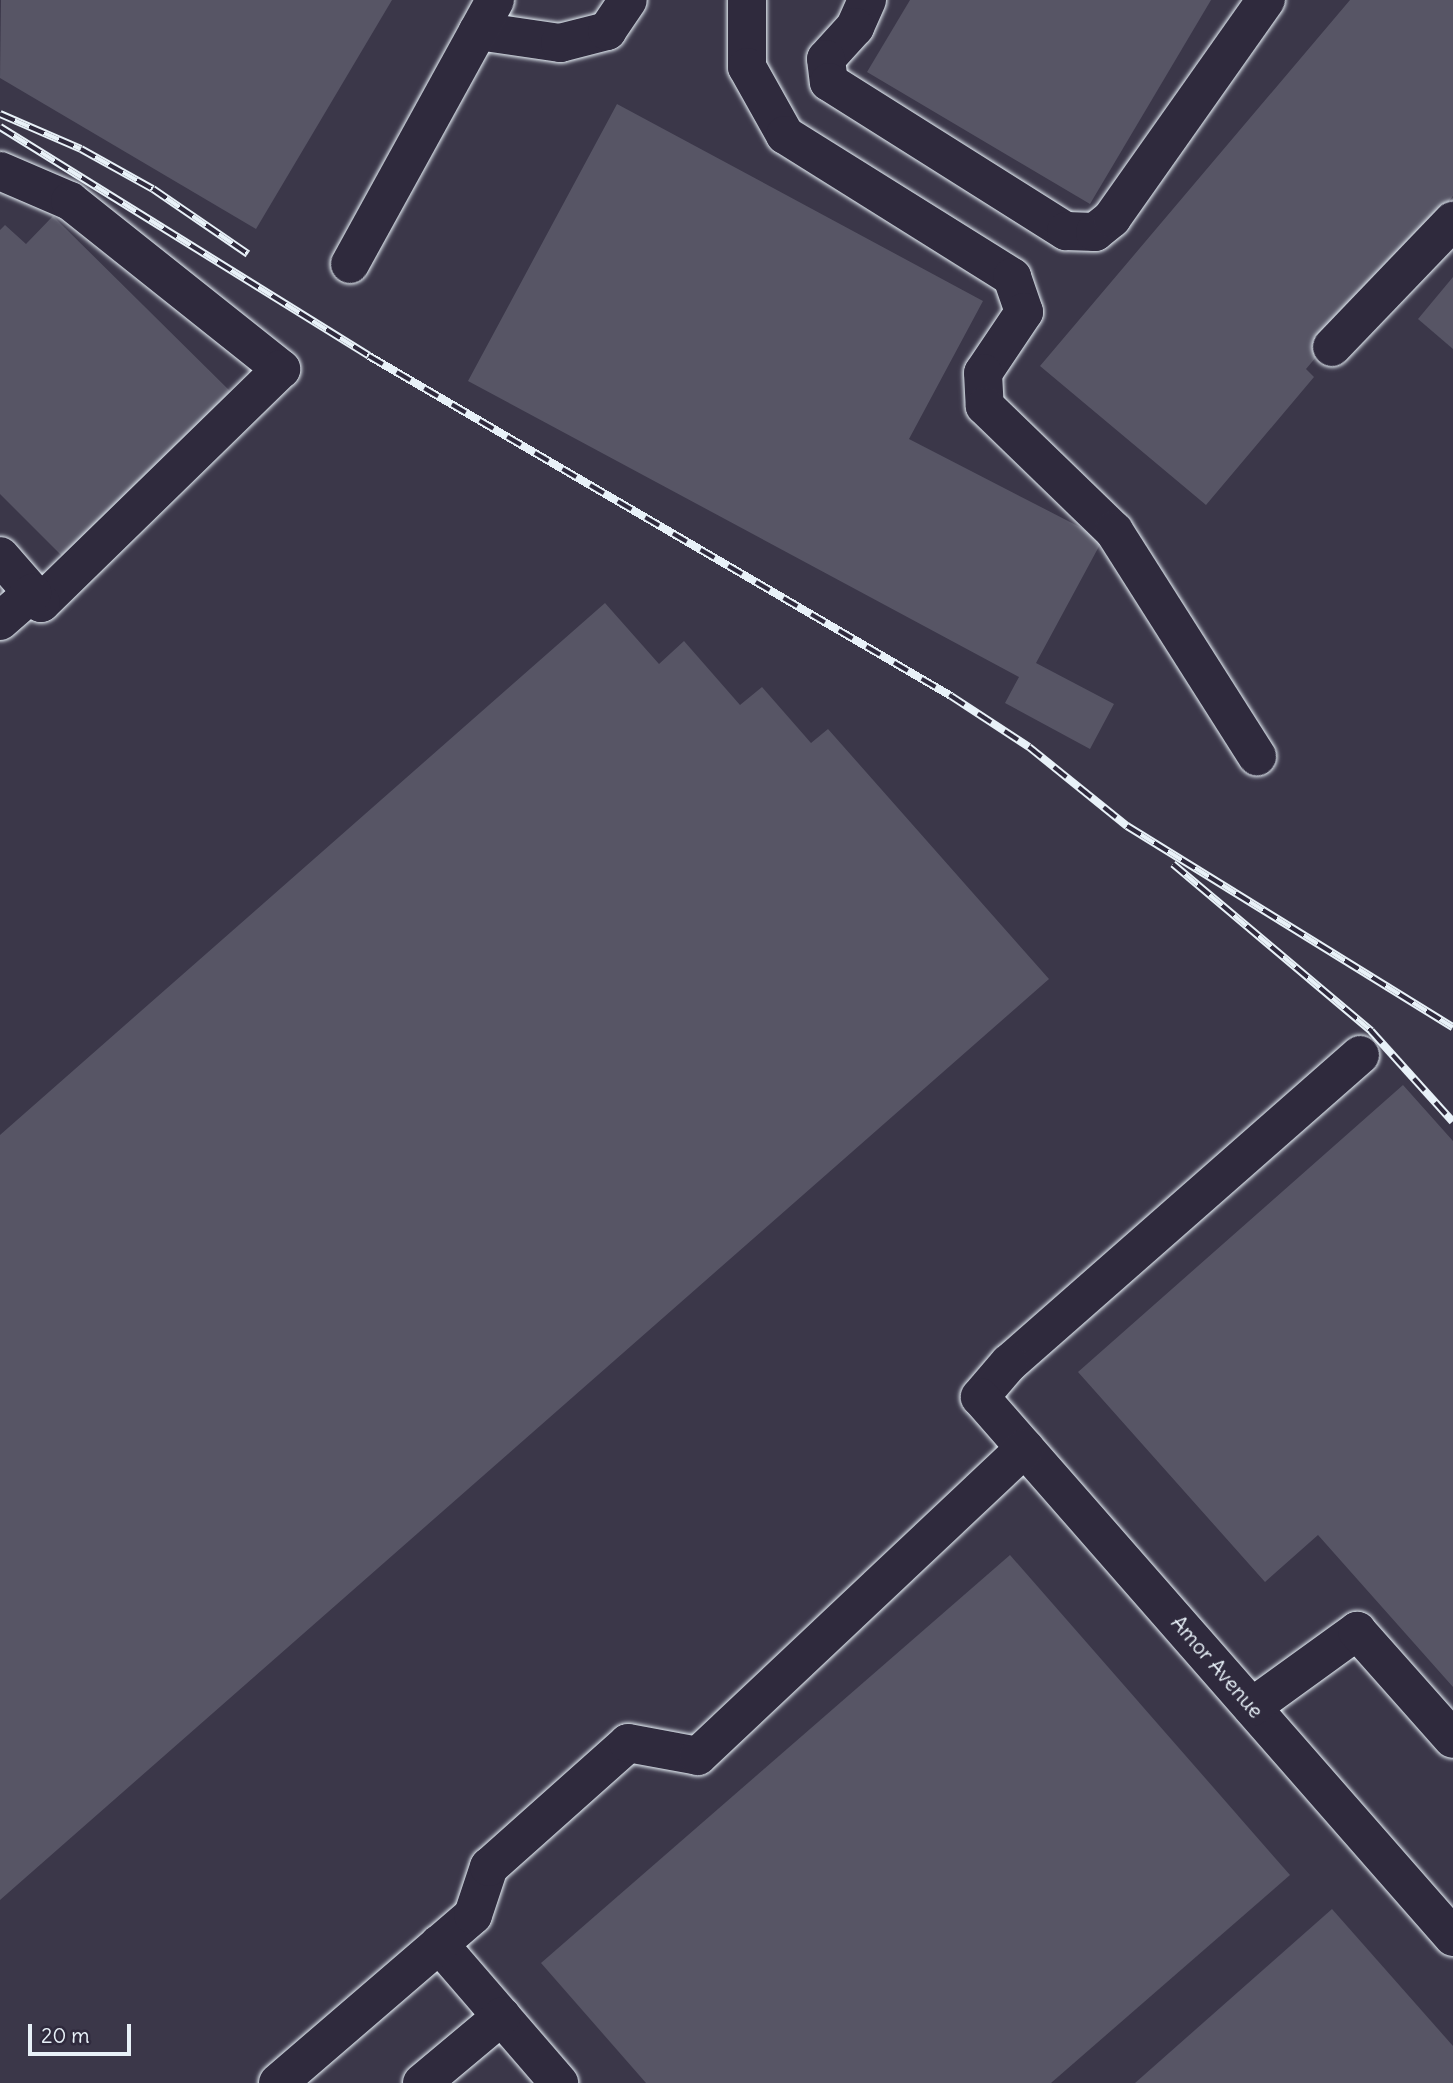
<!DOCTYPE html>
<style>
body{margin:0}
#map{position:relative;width:1453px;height:2083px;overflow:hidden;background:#2f2a3d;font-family:Delius,sans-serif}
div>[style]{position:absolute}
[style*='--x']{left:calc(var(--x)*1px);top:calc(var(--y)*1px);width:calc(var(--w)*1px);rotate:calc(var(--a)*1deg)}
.built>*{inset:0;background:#3b3749}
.building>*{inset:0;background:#575565}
.roads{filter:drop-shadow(0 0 2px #e8f1f8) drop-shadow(0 0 2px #e8f1f8)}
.minor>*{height:38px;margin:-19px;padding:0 19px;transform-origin:19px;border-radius:19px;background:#2f2a3d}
.rail>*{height:8px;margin-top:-4px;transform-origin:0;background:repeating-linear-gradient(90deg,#2f2a3d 0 16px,#e8f1f8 0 32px);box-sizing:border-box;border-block:2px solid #e8f1f8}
span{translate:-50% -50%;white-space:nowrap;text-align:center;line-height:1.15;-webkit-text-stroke:5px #2f2a3d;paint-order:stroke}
.street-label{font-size:21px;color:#e8f1f8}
.scale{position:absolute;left:28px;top:2024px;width:103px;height:32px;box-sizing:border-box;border:4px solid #e8f1f8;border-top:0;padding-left:9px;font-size:21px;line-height:24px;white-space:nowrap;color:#e8f1f8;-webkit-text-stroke:5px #2f2a3d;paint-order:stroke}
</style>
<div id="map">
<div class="built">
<i style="clip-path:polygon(0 0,1453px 0,1453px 2083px,0 2083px)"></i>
</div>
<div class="building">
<i style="clip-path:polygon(1px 0,392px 0,256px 229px,0 78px)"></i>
<i style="clip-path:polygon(910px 0,1211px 0,1090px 204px,867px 72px)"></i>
<i style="clip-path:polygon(1350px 0,1453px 0,1453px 196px,1306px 369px,1314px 377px,1206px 505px,1040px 366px)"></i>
<i style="clip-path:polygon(617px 104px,983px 301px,909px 439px,1103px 539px,1036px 663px,1114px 704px,1090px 749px,1005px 703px,1019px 677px,468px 381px)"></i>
<i style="clip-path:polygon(53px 216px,232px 393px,66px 560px,0 494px,0 230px,5px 225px,26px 244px)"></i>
<i style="clip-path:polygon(1453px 277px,1453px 349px,1418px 319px)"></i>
<i style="clip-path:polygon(605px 603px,659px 664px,684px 641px,740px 705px,762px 687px,811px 743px,828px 729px,1049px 979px,0 1900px,0 1135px)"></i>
<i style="clip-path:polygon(1403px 1085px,1453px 1141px,1453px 1687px,1318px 1535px,1265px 1582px,1078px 1372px)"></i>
<i style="clip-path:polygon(1010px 1555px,1290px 1875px,1051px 2083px,646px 2083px,541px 1963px)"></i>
<i style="clip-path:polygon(1332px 1909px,1453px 2046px,1453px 2083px,1135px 2083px)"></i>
</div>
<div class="roads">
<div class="minor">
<i style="--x:747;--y:0;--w:67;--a:90"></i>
<i style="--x:747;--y:67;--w:78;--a:60.8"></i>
<i style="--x:785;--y:135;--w:268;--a:32"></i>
<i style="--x:1012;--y:277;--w:37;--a:71"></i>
<i style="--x:1024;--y:312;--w:73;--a:123.9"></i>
<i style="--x:983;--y:373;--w:33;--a:87"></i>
<i style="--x:985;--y:406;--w:180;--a:44.1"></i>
<i style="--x:1114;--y:531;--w:267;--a:57.6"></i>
<i style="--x:867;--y:0;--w:30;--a:114"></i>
<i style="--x:855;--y:27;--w:43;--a:132.2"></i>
<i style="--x:826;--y:59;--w:23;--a:83"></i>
<i style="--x:829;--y:82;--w:280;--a:32.2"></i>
<i style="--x:1066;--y:231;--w:29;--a:2"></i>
<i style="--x:1095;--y:232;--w:22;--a:-39"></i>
<i style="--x:1112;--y:218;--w:267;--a:-54.8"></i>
<i style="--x:478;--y:31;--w:83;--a:8.3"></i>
<i style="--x:560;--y:43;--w:49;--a:-14.3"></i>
<i style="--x:607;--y:31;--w:37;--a:-56"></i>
<i style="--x:0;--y:171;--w:76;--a:23.2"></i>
<i style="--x:70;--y:201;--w:270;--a:38.5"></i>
<i style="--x:281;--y:369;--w:335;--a:135.7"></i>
<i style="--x:41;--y:603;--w:62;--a:-131.1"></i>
<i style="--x:350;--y:264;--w:301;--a:-61.2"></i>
<i style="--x:1332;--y:347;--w:175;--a:-46.2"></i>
<i style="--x:0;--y:621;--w:43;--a:-41.2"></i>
<i style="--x:1360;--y:1055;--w:467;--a:138.7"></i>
<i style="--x:1009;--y:1363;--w:45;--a:130.5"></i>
<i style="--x:980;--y:1397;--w:718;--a:48.78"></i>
<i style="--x:1252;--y:1707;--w:130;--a:-35.9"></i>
<i style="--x:1357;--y:1631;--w:144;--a:48.4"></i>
<i style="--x:439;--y:1944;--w:184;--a:49.2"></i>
<i style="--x:278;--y:2083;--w:257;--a:-40.7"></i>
<i style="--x:473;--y:1915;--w:51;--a:-71.6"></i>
<i style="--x:489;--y:1867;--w:186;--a:-41.7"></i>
<i style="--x:628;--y:1743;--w:71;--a:10.5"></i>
<i style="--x:698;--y:1756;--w:449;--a:-43.3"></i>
<i style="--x:422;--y:2083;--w:104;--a:-39.9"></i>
</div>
</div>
<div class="rail">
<i style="--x:0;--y:114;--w:88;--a:23.4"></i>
<i style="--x:81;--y:149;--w:82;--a:29.1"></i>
<i style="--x:153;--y:189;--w:115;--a:34.4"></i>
<i style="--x:0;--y:127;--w:434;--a:31.8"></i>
<i style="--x:369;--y:356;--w:674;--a:30.29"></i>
<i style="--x:951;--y:696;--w:93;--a:33.2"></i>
<i style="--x:1029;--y:747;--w:126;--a:38.9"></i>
<i style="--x:1127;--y:826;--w:383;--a:31.7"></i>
<i style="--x:1173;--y:864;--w:259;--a:40.1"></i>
<i style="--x:1371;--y:1031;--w:122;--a:48"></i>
</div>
<div class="street-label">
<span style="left:1217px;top:1667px;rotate:49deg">Amor Avenue</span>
</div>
<div class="scale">20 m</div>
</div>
